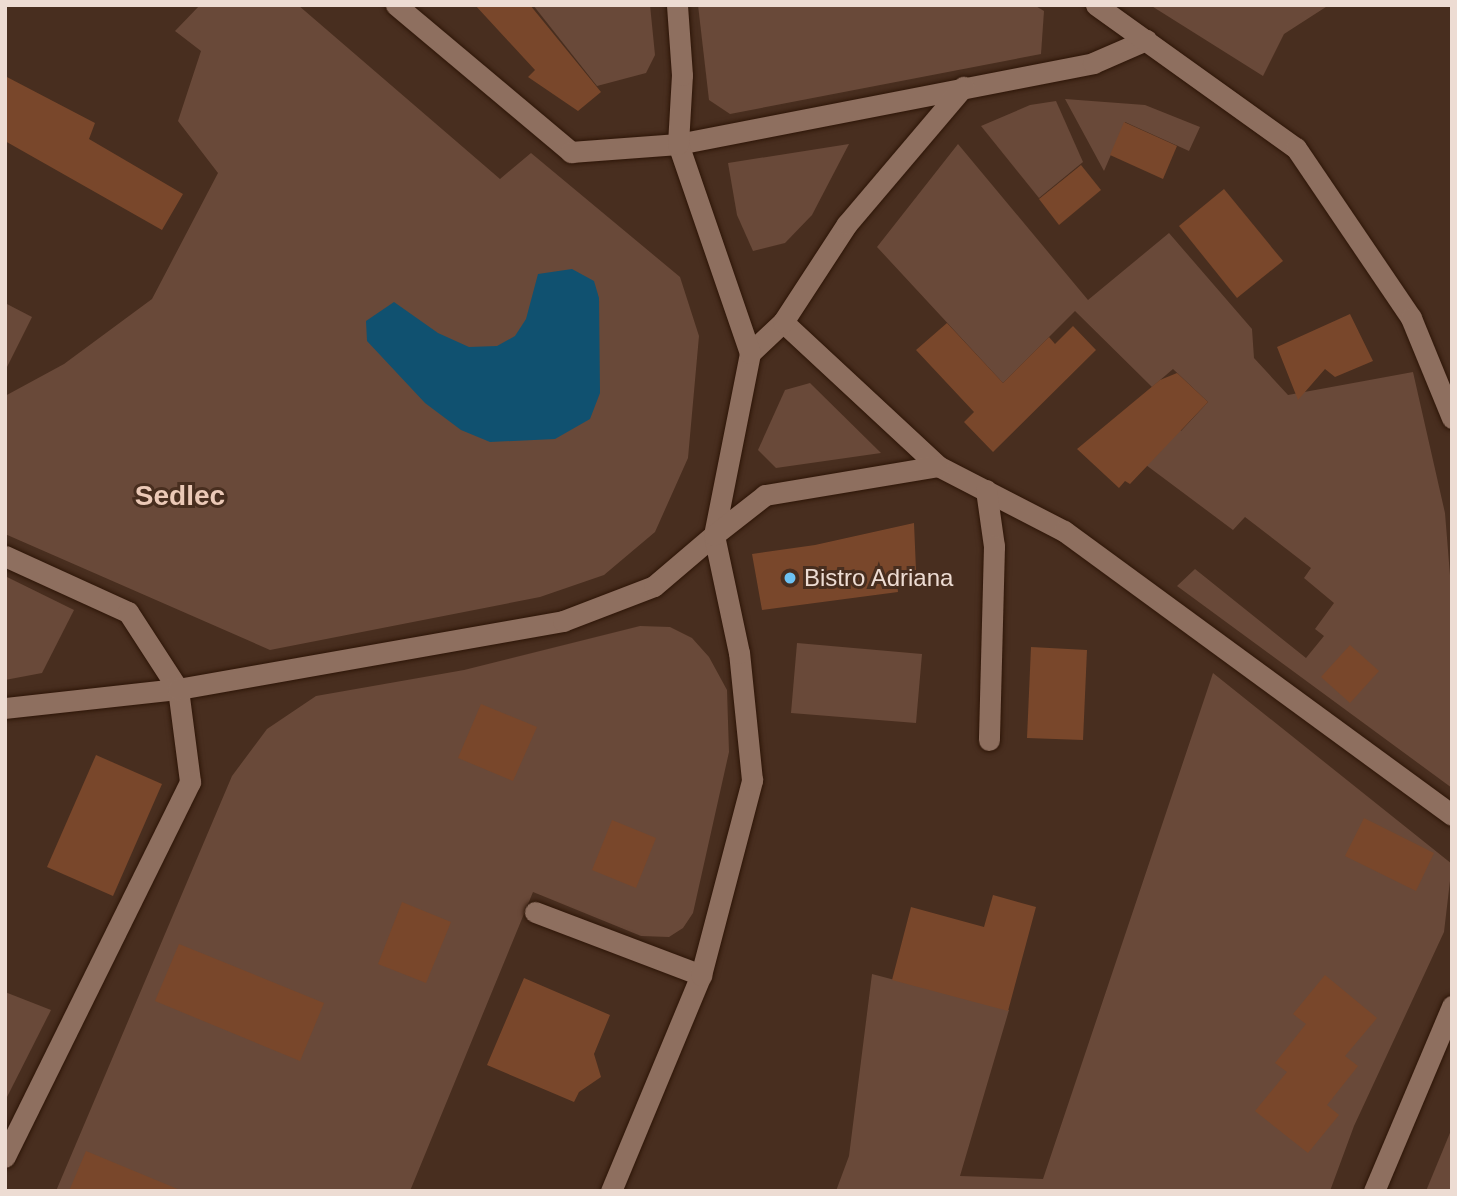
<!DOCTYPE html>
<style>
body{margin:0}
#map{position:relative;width:1457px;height:1196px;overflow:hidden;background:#482e1f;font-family:Arial,sans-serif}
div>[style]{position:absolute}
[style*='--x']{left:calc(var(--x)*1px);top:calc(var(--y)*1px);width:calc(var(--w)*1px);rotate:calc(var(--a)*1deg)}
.green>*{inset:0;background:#694939}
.water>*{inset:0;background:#105170}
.building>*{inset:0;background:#79472b}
.roads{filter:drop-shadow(0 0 2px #2d1507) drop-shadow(0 0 2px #2d1507)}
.street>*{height:21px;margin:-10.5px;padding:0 10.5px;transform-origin:10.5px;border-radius:10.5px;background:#8e6f5f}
.secondary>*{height:21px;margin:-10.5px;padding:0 10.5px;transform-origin:10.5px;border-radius:10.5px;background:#8e6f5f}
.dots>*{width:19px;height:19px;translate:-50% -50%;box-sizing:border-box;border:4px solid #482e1f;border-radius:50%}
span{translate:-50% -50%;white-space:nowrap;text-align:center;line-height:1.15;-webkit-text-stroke:6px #482e1f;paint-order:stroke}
.poi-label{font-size:24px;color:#eddcd3}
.left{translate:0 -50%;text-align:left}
.quarter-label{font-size:28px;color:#ebc9b7;font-weight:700}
.frame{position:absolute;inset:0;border:7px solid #eddcd3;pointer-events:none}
</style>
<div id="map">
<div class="green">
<i style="clip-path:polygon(200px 5px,298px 5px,500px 179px,531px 153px,680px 277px,699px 336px,688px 458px,655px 532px,604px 575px,540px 597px,270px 650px,5px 534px,5px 396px,64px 364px,152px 299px,218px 173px,178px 121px,201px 51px,175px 31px)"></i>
<i style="clip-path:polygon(533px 5px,650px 5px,655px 55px,646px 73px,597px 86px)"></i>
<i style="clip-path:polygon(698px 5px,1034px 5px,1044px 11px,1041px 54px,730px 114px,709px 100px)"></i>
<i style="clip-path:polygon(1150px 5px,1329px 5px,1284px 34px,1263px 76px)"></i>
<i style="clip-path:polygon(1065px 99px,1145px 105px,1200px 127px,1189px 151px,1125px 122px,1104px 171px)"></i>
<i style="clip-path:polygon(1056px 101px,1083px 162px,1039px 198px,981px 126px,1030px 105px)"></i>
<i style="clip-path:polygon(849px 144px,812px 215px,785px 243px,753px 251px,737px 215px,728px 163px)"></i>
<i style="clip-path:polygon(958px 144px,1088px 300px,1169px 233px,1252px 329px,1254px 358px,1288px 395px,1413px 372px,1445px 513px,1452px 600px,1452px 788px,1177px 586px,1195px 569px,1306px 658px,1324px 636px,1315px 629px,1334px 603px,1304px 578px,1311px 568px,1245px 517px,1233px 530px,1142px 462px,1143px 395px,1181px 431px,1208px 402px,1173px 369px,1152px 387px,1075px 311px,1003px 383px,877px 247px)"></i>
<i style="clip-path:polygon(5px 303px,32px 317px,5px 371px)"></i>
<i style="clip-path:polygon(810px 383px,881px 453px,776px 468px,758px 450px,785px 390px)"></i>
<i style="clip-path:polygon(5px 576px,74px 610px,42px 673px,5px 680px)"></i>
<i style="clip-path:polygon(640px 626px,670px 627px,692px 638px,709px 657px,727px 690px,729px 752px,693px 913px,683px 928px,669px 937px,641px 936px,533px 892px,410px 1191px,56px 1191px,232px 776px,267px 729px,316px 696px,464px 670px)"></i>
<i style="clip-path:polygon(797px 643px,922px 654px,916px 723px,791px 713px)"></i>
<i style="clip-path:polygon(1213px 673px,1452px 864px,1444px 932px,1354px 1126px,1330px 1191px,836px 1191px,849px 1156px,872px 974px,1009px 1010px,960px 1176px,1043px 1179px)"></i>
<i style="clip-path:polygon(5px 992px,51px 1010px,5px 1101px)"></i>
<i style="clip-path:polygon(1452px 1128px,1452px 1191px,1426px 1191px)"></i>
</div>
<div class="water">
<i style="clip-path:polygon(572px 269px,594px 281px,599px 298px,600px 393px,590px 419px,555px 439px,490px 442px,461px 430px,425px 403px,367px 341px,366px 321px,394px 302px,438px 333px,469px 347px,497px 346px,515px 336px,526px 319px,538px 274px)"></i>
</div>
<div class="building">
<i style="clip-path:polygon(475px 5px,530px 5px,601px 92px,578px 111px,528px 77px,535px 70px)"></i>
<i style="clip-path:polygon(5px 76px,95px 123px,89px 139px,183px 194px,162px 230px,5px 141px)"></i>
<i style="clip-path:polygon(1124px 122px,1177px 146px,1163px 179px,1110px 155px)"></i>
<i style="clip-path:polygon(1081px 165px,1101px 190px,1059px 225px,1039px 199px)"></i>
<i style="clip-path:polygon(1224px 189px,1283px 261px,1237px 298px,1179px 226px)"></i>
<i style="clip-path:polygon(1350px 314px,1373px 361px,1335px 377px,1325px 369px,1298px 400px,1277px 347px)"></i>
<i style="clip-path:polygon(947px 323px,1003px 383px,1049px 337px,1055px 344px,1073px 326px,1096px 350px,993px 452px,964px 422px,974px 412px,916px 350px)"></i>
<i style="clip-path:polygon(1177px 373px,1208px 402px,1130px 484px,1125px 481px,1119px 488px,1077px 449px,1160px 380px)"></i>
<i style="clip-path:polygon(914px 523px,916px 570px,896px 571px,898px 592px,762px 610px,752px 554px,815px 545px)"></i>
<i style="clip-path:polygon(1350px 645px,1379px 671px,1350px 703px,1321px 677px)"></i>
<i style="clip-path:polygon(1031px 647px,1087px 650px,1083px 740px,1027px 738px)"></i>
<i style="clip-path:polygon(481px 704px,537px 727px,513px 781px,458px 758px)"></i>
<i style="clip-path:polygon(96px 755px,162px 784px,113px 896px,47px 867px)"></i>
<i style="clip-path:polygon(1364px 818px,1434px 853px,1416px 891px,1345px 856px)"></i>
<i style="clip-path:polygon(612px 820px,656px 838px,636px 888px,592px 870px)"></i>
<i style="clip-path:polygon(993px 895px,1036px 907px,1008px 1011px,892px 980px,911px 907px,984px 927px)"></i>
<i style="clip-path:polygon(402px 902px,451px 922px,426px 983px,378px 964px)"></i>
<i style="clip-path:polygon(179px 944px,324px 1003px,300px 1061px,155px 1001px)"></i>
<i style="clip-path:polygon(1325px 975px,1377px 1018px,1345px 1056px,1358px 1066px,1327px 1105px,1339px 1115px,1308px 1153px,1255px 1111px,1287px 1072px,1275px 1063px,1306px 1024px,1293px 1014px)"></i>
<i style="clip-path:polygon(524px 978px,610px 1015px,594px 1054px,601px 1077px,579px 1092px,574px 1102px,487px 1065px)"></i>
<i style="clip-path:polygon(86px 1151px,180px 1190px,180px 1191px,69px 1191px)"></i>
</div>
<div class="roads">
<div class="street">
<i style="--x:396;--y:5;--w:229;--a:40"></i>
<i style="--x:571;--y:152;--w:107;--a:-4.3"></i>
<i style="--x:678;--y:144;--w:423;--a:-11"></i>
<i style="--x:1093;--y:63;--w:58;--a:-23.5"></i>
<i style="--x:783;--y:322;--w:212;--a:42.9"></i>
<i style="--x:938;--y:466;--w:142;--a:27.3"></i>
<i style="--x:1064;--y:531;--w:481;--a:36.2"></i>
<i style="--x:750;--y:353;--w:45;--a:-43.2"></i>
<i style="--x:783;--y:322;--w:117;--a:-56.9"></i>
<i style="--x:847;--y:224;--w:180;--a:-49.7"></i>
<i style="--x:986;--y:490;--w:57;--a:81.9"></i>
<i style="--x:994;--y:546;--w:194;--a:91.5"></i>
<i style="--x:5;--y:556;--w:135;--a:24.5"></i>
<i style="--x:128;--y:612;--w:92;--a:57"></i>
<i style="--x:178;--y:689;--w:94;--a:82.6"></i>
<i style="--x:190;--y:782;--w:418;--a:116.3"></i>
<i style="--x:5;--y:708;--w:174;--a:-6.3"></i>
<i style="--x:178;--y:689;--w:391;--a:-10"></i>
<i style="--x:563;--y:621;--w:97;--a:-21"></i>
<i style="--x:654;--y:586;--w:79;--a:-40.4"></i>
<i style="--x:714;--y:535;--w:186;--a:-78.8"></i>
<i style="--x:750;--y:353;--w:221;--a:-109"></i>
<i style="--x:678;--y:144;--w:69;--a:-86.7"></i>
<i style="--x:682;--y:75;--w:70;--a:-94.1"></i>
<i style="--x:535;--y:912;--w:178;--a:20.8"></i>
<i style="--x:611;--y:1191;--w:234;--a:-67.4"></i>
<i style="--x:701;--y:975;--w:202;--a:-75.3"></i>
<i style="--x:752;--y:780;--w:128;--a:-95.8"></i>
<i style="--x:739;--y:653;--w:121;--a:-102"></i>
<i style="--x:714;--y:535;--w:65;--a:-38.1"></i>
<i style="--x:765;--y:495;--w:175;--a:-9.5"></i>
</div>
<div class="secondary">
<i style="--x:1096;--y:5;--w:246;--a:35.6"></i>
<i style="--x:1296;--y:148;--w:205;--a:55.9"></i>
<i style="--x:1411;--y:318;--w:108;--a:67.7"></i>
<i style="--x:1374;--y:1191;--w:201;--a:-67.1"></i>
</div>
</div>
<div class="dots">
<i style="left:790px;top:578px;background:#6dc2f3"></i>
</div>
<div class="poi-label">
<span class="left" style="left:804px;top:578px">Bistro Adriana</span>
</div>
<div class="quarter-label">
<span style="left:180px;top:496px">Sedlec</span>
</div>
<div class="frame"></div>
</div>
